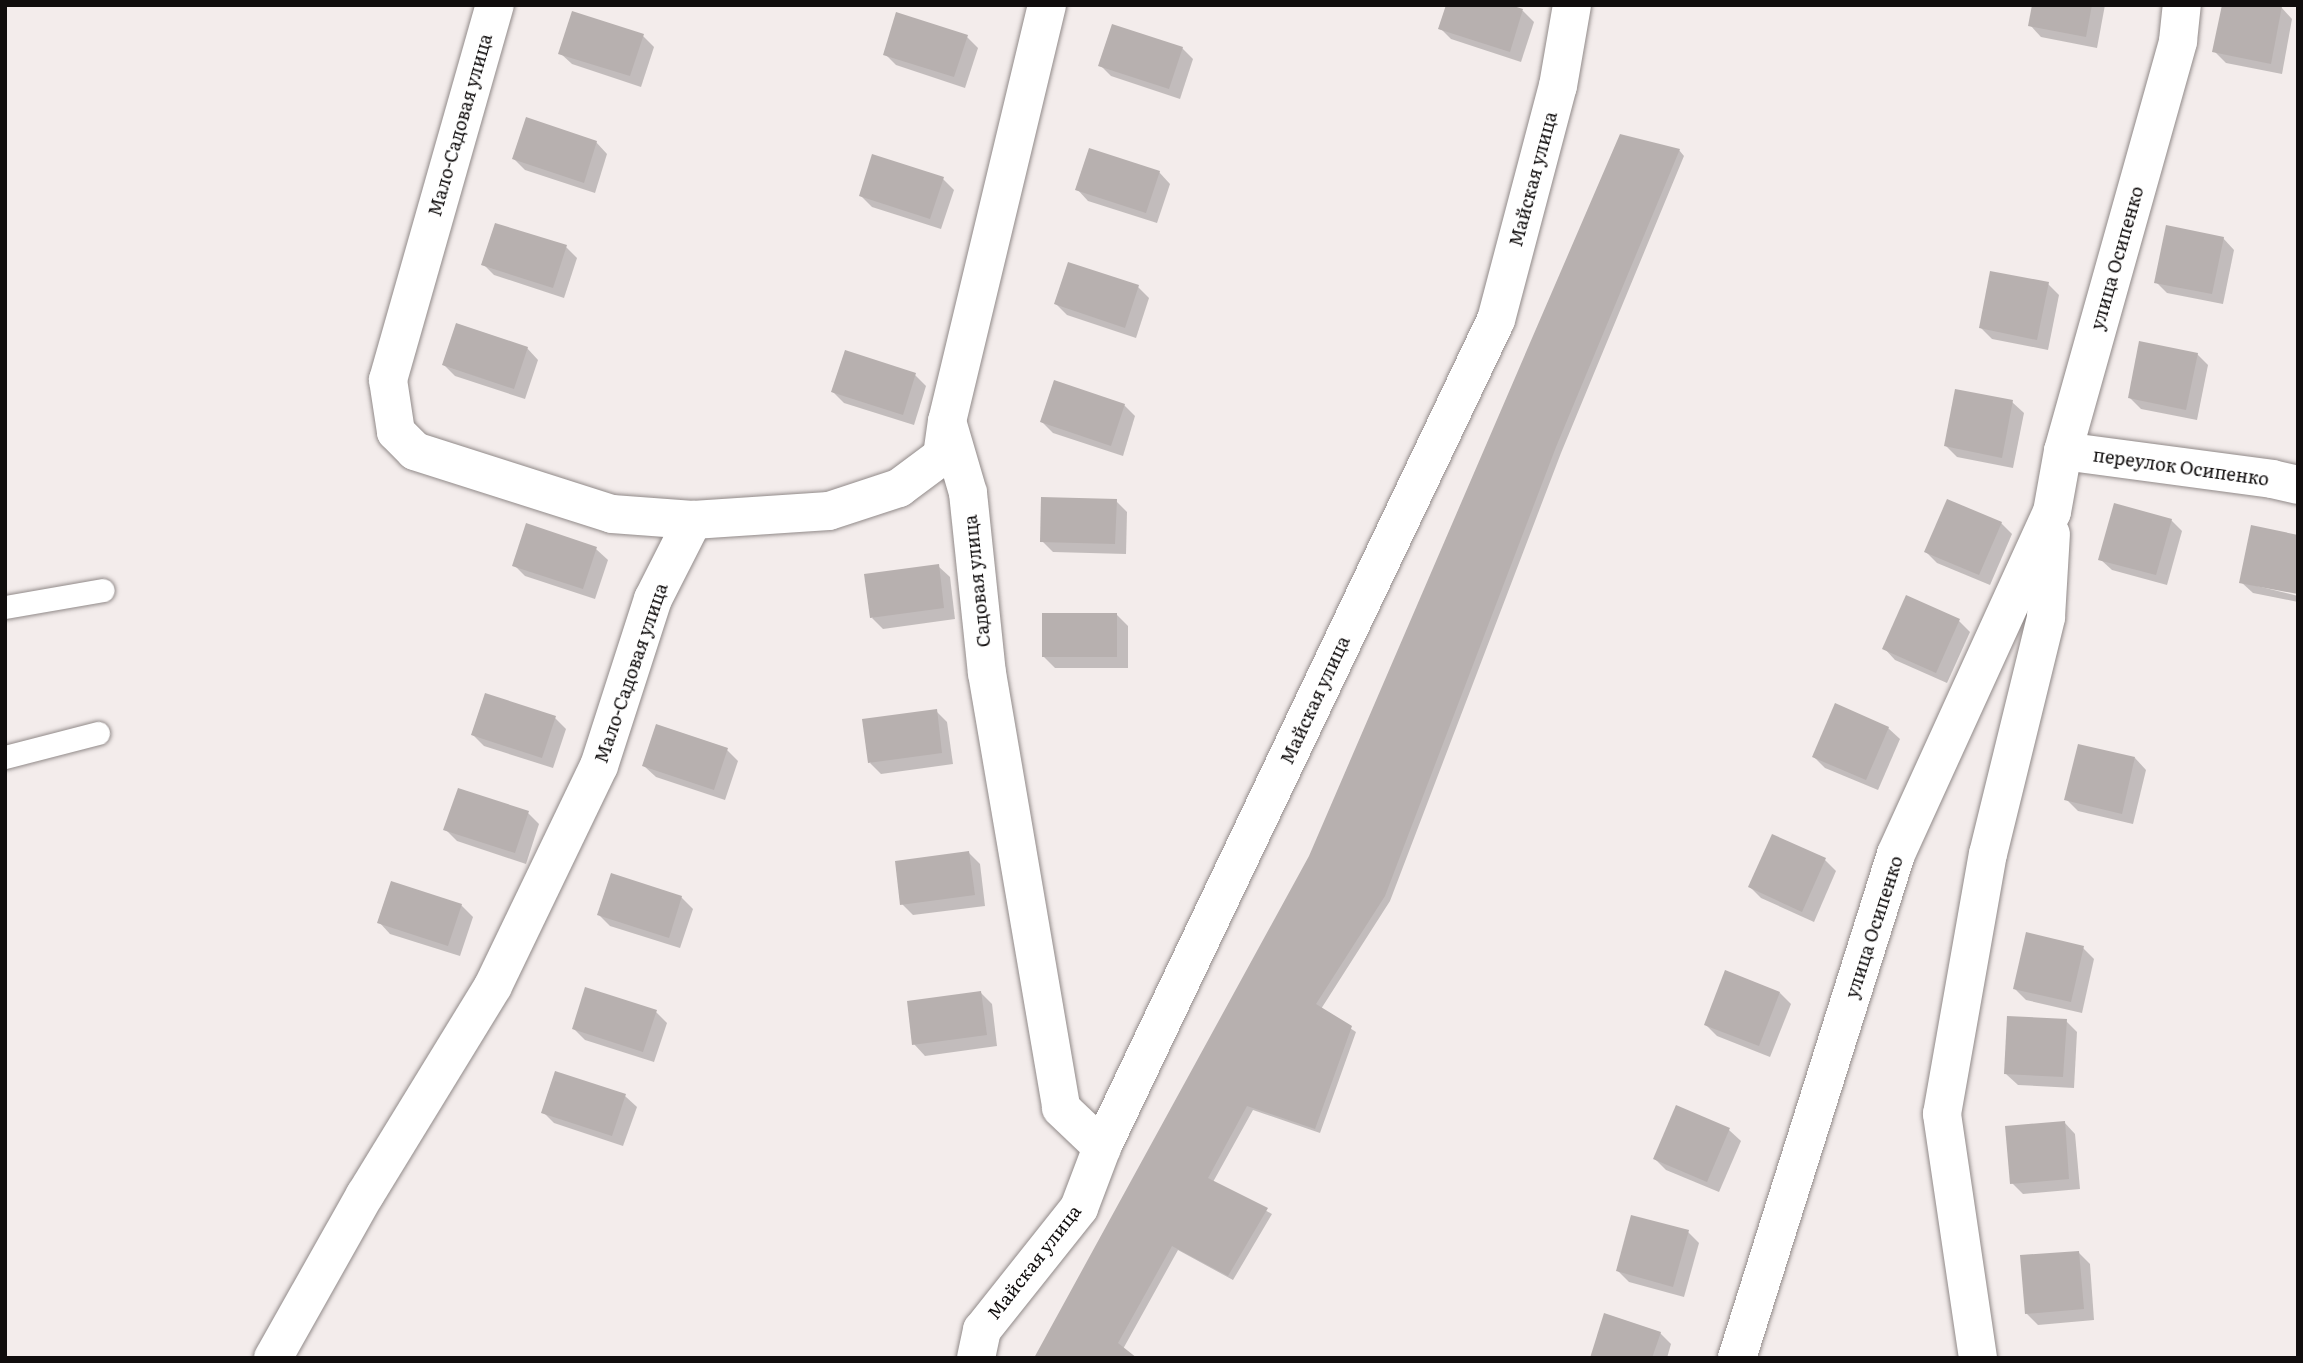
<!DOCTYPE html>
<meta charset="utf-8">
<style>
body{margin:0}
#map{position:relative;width:2303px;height:1363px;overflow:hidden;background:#f3eceb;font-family:Literata,serif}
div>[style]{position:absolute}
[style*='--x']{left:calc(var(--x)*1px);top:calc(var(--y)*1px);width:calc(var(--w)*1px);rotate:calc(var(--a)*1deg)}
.shadow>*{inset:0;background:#0003}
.building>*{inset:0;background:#b7b0af}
.roads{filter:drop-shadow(0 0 2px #918a89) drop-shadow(0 0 2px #918a89)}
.lane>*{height:23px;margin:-11.5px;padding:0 11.5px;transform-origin:11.5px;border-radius:11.5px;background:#fff}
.street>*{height:38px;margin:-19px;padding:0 19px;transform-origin:19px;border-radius:19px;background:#fff}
span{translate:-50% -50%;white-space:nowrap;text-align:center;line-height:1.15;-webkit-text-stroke:6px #fff;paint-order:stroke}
.street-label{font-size:18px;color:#100d0d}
.frame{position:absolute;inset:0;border:7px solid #100d0d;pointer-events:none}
</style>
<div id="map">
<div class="shadow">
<i style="clip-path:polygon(1505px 5px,1523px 11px,1534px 22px,1521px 62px,1451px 39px,1440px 28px)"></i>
<i style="clip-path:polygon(2034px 5px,2105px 5px,2097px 48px,2041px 37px,2030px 25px)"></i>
<i style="clip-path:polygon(2223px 5px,2281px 7px,2292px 19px,2282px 74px,2226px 63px,2214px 51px)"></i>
<i style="clip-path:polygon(643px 36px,654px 47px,641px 87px,572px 64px,560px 53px)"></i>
<i style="clip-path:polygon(967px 37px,978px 48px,965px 88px,896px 65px,885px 54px)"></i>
<i style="clip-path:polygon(1182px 48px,1193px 59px,1180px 99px,1111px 76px,1100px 65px)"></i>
<i style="clip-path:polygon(596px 142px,607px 154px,595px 193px,525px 170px,514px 159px)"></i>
<i style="clip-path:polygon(1679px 150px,1684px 156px,1561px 453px,1390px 901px,1321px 1009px,1356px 1032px,1320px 1133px,1253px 1110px,1213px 1182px,1272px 1214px,1233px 1280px,1178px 1250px,1123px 1349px,1036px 1358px,1311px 856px)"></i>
<i style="clip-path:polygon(1159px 172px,1170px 184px,1157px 223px,1088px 201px,1077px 189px)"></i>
<i style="clip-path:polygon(943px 179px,954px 190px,941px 229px,872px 207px,861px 196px)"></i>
<i style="clip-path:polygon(2223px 238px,2234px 250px,2223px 304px,2167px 293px,2156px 282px)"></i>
<i style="clip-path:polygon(566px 247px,577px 258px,564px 298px,494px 275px,483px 264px)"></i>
<i style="clip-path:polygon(2048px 284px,2059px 295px,2048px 350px,1992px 339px,1981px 328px)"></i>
<i style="clip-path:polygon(1138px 287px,1149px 298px,1136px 338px,1067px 315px,1056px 304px)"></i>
<i style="clip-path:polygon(527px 348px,538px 360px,525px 399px,455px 376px,444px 365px)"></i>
<i style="clip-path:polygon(2197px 354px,2208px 365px,2197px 420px,2141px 409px,2130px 398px)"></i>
<i style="clip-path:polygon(915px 375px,926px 386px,914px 425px,844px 403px,833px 392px)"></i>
<i style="clip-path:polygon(2012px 402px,2024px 413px,2013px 468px,1957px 457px,1946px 446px)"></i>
<i style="clip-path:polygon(1124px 405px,1135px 416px,1123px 456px,1053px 433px,1042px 422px)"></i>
<i style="clip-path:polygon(1116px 501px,1127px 512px,1126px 554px,1053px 552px,1042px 541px)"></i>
<i style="clip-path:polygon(2171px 520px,2182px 531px,2167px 585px,2112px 570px,2100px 559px)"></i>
<i style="clip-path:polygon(2001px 523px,2012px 534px,1990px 585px,1937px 563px,1926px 552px)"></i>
<i style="clip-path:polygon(596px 549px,608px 560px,595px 599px,525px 576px,514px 565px)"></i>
<i style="clip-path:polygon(938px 566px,950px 577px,955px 619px,883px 629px,872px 618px)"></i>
<i style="clip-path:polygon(2241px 582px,2298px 596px,2298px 602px,2253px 593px)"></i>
<i style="clip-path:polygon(1117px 615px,1128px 626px,1128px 668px,1055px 668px,1044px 657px)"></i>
<i style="clip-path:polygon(1959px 621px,1970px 632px,1947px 683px,1895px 660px,1884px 648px)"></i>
<i style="clip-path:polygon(936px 711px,947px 722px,953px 764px,881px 774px,870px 763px)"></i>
<i style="clip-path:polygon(555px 718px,566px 729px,553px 768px,484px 746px,473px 735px)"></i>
<i style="clip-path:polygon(1888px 728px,1900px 739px,1878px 790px,1825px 768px,1814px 757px)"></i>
<i style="clip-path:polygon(727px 750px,738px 761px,725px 800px,656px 777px,644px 766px)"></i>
<i style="clip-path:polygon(2135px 758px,2146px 770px,2133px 824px,2078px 811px,2066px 799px)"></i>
<i style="clip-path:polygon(528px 813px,539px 824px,526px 864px,457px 841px,445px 829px)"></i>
<i style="clip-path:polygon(969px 853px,980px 864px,985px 906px,913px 915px,902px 904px)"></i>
<i style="clip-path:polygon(1825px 860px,1836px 871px,1814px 922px,1761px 898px,1750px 887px)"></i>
<i style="clip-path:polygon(681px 897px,693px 909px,680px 948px,610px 926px,599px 915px)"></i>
<i style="clip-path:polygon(461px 905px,473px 917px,460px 956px,390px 934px,379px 922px)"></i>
<i style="clip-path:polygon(2083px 948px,2094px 959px,2082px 1013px,2026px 1000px,2015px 989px)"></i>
<i style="clip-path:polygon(981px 993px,992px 1004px,997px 1046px,925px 1056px,914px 1044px)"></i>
<i style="clip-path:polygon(1780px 993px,1791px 1004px,1770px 1057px,1717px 1036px,1706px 1025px)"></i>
<i style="clip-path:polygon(656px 1012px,667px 1023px,654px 1062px,585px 1040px,574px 1029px)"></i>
<i style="clip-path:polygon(2066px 1021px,2077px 1032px,2074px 1088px,2018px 1085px,2006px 1074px)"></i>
<i style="clip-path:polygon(625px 1096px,637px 1107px,623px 1146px,554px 1123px,543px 1112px)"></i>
<i style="clip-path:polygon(1677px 1107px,1729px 1130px,1741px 1141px,1719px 1192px,1666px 1170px,1655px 1159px)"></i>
<i style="clip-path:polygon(2064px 1122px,2075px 1134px,2080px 1189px,2023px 1194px,2012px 1183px)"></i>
<i style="clip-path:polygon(1688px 1232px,1699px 1243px,1684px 1297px,1629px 1282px,1618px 1271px)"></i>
<i style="clip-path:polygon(2079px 1253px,2090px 1264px,2094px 1320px,2038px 1325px,2026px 1313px)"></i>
<i style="clip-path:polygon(1660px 1333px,1671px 1344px,1667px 1358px,1591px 1358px)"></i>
</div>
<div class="building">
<i style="clip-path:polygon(1446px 5px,1510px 5px,1523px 9px,1510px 52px,1438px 29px)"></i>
<i style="clip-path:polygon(2032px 5px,2092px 5px,2086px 37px,2028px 26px)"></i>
<i style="clip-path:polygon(2222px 5px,2282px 6px,2271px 64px,2212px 52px)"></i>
<i style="clip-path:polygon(572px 11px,644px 34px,630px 76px,558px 54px)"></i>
<i style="clip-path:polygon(896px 12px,968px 35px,954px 77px,883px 55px)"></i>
<i style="clip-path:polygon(1112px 24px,1183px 47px,1169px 89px,1098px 66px)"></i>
<i style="clip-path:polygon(526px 117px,597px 141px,584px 183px,512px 159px)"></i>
<i style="clip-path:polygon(1620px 134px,1680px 149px,1556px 447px,1385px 896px,1316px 1004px,1352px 1026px,1315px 1129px,1247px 1106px,1208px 1178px,1268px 1208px,1228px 1276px,1172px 1246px,1118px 1343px,1137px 1358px,1034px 1358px,1309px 856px)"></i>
<i style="clip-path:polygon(1089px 148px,1160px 171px,1146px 213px,1075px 190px)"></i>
<i style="clip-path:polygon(872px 154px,944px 177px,930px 219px,859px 196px)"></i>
<i style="clip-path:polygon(495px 223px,567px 245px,553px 288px,481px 265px)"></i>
<i style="clip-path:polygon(2166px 225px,2224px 237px,2212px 294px,2154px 283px)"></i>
<i style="clip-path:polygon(1068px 262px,1139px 285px,1125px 328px,1054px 304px)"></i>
<i style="clip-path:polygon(1990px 271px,2049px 282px,2037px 340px,1979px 328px)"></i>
<i style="clip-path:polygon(456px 323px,528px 347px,514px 389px,442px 365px)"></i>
<i style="clip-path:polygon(2139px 341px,2198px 353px,2186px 410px,2128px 398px)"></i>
<i style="clip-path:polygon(845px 350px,916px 373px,903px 415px,831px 392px)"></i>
<i style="clip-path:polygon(1054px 380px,1125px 404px,1111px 446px,1040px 422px)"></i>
<i style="clip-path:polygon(1955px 389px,2013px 400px,2002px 458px,1944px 446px)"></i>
<i style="clip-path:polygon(1041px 497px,1117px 499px,1115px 544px,1040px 542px)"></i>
<i style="clip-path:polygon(1947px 499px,2002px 522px,1979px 575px,1924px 552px)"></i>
<i style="clip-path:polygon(2114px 503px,2172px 519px,2156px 575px,2098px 560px)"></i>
<i style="clip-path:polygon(526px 523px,597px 547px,583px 589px,512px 566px)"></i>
<i style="clip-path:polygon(2251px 525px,2298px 535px,2298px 594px,2239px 583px)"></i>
<i style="clip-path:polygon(939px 564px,944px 608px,870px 618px,864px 574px)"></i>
<i style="clip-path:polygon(1906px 595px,1960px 619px,1936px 673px,1882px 649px)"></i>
<i style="clip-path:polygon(1042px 613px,1117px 613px,1117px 657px,1042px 657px)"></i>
<i style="clip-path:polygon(485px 693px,556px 716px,542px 758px,471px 735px)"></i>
<i style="clip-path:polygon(1835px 703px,1889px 727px,1866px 780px,1812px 757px)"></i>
<i style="clip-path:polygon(937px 709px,942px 753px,868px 763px,862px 719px)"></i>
<i style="clip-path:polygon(656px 724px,728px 748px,714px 790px,642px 766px)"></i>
<i style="clip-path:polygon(2078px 744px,2135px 757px,2122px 814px,2064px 800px)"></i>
<i style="clip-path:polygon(458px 788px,529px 811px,515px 853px,443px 830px)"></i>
<i style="clip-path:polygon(1772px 834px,1826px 858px,1802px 912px,1748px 887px)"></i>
<i style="clip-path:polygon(969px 851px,975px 895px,900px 905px,895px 861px)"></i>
<i style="clip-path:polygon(611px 873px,682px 896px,669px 938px,597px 915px)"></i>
<i style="clip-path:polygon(391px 881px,462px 904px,448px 946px,377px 923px)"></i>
<i style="clip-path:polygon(2026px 932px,2084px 946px,2071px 1002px,2013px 989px)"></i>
<i style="clip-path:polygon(1725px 970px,1780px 992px,1759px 1046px,1704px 1025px)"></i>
<i style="clip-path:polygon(585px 987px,657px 1010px,643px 1052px,572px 1029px)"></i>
<i style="clip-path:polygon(981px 991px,987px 1035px,912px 1045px,907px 1001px)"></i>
<i style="clip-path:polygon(2007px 1016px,2067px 1019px,2063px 1077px,2004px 1074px)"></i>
<i style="clip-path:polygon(555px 1071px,626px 1094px,612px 1136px,541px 1113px)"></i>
<i style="clip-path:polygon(1676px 1105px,1730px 1128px,1707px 1182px,1653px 1159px)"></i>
<i style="clip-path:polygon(2065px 1121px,2069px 1179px,2010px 1184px,2005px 1126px)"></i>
<i style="clip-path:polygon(1631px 1215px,1689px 1230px,1673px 1287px,1616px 1271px)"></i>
<i style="clip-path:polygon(2079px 1251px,2084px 1309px,2025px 1314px,2020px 1255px)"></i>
<i style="clip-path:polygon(1604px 1313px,1661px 1332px,1652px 1358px,1590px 1358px)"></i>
</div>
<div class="roads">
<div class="lane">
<i style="--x:5;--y:607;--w:99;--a:-9.8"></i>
<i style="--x:5;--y:757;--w:96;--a:-14.5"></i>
</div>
<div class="street">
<i style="--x:1047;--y:5;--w:428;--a:103.5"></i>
<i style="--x:947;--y:421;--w:75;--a:73.7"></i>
<i style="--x:968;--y:493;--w:181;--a:84"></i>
<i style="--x:987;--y:673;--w:441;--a:80.3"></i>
<i style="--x:1061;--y:1108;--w:57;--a:43.6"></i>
<i style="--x:2063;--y:451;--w:211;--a:7.6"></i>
<i style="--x:2272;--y:479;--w:27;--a:13"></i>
<i style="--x:693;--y:520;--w:136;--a:-3.8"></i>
<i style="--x:829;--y:511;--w:74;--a:-18.2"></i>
<i style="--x:899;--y:488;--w:54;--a:-36.7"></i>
<i style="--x:942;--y:456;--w:35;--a:-82"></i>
<i style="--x:273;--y:1358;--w:187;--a:-60.6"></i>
<i style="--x:365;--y:1195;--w:245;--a:-58.5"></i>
<i style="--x:493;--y:986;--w:244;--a:-64.3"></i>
<i style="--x:599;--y:766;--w:176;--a:-72.1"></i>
<i style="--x:653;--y:599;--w:89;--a:-63.1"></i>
<i style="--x:693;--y:520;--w:81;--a:-175.8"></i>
<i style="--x:612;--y:514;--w:207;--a:-162.3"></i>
<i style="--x:415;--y:451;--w:27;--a:-135"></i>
<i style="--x:396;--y:432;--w:53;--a:-98.7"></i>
<i style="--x:388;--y:380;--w:390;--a:-74.1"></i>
<i style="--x:976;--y:1358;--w:29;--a:-78"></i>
<i style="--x:982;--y:1330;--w:156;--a:-51.5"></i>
<i style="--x:1079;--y:1208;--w:65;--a:-69.3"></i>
<i style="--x:1102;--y:1147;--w:916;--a:-64.53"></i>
<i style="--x:1496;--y:320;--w:242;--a:-75.2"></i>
<i style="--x:1558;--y:86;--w:82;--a:-80.2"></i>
<i style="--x:1737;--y:1358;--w:528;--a:-72.49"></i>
<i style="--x:1896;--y:854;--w:376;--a:-65.5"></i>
<i style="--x:2052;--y:512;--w:62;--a:-79.8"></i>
<i style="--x:2063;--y:451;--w:426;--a:-74.3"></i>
<i style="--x:2178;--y:41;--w:36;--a:-84"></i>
<i style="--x:1978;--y:1358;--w:247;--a:-98.4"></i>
<i style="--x:1942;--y:1114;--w:264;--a:-80"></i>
<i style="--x:1988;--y:854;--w:244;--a:-76.2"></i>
<i style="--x:2046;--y:617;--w:83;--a:-86.6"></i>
</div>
</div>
<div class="street-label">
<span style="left:460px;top:125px;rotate:-74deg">Мало-Садовая улица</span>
<span style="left:1533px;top:179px;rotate:-75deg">Майская улица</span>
<span style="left:2117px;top:258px;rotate:-74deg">улица Осипенко</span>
<span style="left:2181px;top:467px;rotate:8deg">переулок Осипенко</span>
<span style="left:977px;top:581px;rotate:-96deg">Садовая улица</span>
<span style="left:631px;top:673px;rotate:-71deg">Мало-Садовая улица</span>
<span style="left:1315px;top:700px;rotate:-65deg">Майская улица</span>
<span style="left:1874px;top:927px;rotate:-72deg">улица Осипенко</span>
<span style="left:1034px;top:1262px;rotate:-52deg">Майская улица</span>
</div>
<div class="frame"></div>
</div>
